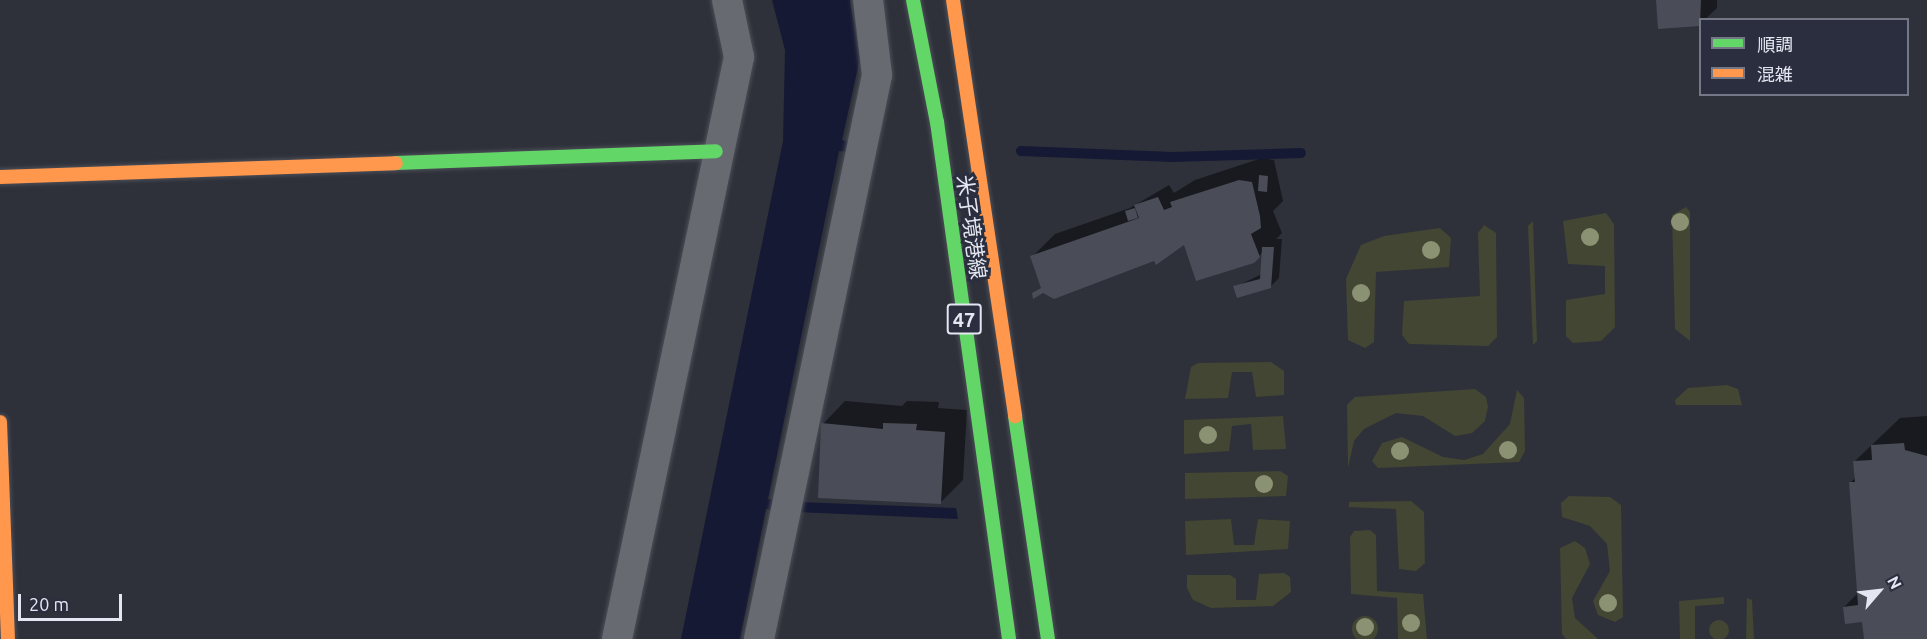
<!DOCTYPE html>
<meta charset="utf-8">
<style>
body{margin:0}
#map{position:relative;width:1927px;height:639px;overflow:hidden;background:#2e313a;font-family:Ubuntu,"Noto Sans JP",sans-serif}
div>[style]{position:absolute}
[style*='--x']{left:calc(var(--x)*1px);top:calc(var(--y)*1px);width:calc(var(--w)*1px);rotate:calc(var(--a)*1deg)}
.green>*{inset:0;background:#424633}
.round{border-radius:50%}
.water>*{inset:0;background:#151934}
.shadow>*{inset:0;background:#0007}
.stream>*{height:10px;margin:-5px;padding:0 5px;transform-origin:5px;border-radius:5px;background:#151934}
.building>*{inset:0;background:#4a4c57}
.roads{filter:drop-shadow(0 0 2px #4d4f57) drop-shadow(0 0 2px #4d4f57)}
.street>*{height:30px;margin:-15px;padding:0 15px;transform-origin:15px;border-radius:15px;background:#686a71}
.fast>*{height:14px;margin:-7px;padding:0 7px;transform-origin:7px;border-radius:7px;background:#63d668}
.slow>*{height:14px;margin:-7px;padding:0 7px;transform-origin:7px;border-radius:7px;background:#ff974d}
.trees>*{width:18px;height:18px;margin:-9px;border-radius:50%;background:#8b9273}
span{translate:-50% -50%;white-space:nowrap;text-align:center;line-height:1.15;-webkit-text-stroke:6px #2a2e3e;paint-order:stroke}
.shield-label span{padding:2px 4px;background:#2a2e3e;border:2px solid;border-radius:4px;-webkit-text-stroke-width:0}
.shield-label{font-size:20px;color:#e4e7f1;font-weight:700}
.street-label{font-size:21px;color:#e4e7f1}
.legend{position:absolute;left:1699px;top:18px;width:210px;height:78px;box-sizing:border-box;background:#2a2e3e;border:2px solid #747886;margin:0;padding:8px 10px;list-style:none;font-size:18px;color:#e4e7f1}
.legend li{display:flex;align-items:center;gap:12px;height:30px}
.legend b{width:30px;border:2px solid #747886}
.north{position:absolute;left:1849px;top:561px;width:60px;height:60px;-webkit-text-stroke:4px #2a2e3e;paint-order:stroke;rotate:62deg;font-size:16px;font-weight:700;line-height:24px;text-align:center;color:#e4e7f1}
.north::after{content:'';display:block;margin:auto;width:21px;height:27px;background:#e4e7f1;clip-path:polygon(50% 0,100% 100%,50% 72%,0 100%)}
.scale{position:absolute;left:18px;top:594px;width:104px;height:27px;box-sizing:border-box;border:3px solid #e4e7f1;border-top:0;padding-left:8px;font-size:18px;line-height:21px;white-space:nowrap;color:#e4e7f1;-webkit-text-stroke:4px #2a2e3e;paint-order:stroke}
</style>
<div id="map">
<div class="green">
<i style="clip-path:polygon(1686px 207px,1690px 212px,1690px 341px,1675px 329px,1672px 215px)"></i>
<i style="clip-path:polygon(1606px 213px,1614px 224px,1615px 327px,1601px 341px,1573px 343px,1566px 336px,1566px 300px,1605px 294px,1605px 266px,1568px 264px,1563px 221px)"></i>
<i style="clip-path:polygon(1533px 221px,1537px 341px,1533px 345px,1528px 226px)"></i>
<i style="clip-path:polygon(1484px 225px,1496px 233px,1497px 337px,1488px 346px,1409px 344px,1402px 335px,1404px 301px,1480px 296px,1478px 233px)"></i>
<i style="clip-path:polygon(1440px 228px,1451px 238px,1449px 267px,1376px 272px,1374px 342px,1365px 348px,1348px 340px,1346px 279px,1361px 245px,1384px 236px)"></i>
<i style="clip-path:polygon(1271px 362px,1284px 371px,1284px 395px,1256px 397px,1252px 372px,1232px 372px,1228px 398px,1185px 399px,1191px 367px,1198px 363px)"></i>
<i style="clip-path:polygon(1727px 385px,1738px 389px,1742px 405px,1676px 405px,1675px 400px,1688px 388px)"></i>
<i style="clip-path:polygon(1475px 389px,1486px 397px,1488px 407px,1485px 421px,1472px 433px,1455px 436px,1423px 416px,1396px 413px,1364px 429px,1354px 441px,1348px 468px,1347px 405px,1355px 397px)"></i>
<i style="clip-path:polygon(1517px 390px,1524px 398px,1525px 451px,1519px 462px,1378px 468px,1372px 461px,1382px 443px,1402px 437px,1443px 457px,1464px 460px,1483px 454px,1510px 424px)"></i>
<i style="clip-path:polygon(1283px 416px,1286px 449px,1253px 450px,1251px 424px,1232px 426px,1229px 451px,1184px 454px,1184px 420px)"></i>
<i style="clip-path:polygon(1280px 471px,1288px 476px,1286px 496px,1185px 499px,1185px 473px)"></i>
<i style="clip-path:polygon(1569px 496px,1610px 497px,1621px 505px,1623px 617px,1615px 622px,1598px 615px,1593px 601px,1610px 571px,1607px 544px,1590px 526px,1562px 517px,1561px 503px)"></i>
<i style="clip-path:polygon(1411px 501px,1424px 512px,1425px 563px,1416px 571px,1399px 569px,1396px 509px,1349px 507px,1349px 502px)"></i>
<i style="clip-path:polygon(1231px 519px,1234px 545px,1254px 545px,1258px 519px,1290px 521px,1288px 549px,1186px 555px,1185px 521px)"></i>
<i style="clip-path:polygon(1370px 530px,1376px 535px,1377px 591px,1423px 594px,1427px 639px,1398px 639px,1397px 598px,1351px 594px,1350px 537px,1354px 531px)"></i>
<i style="clip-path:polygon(1575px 541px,1585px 548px,1590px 564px,1572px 598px,1575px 618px,1598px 639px,1566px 639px,1562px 634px,1560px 548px)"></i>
<i style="clip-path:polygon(1284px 573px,1290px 577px,1291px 592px,1273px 606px,1211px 608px,1193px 600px,1187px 588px,1187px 575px,1230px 575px,1236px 579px,1236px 600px,1256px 600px,1259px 574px)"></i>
<i style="clip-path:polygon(1724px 597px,1724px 604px,1695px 606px,1695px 639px,1680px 639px,1679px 601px)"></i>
<i style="clip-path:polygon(1747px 598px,1752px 600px,1754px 639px,1746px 639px)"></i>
<i class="round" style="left:1352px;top:616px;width:26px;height:26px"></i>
<i class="round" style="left:1709px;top:620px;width:20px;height:20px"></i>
</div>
<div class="water">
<i style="clip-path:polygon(772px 0,850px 0,860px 58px,842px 140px,850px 142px,848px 152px,839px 151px,768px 499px,776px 500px,774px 511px,766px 509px,740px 639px,681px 639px,783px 141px,785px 50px)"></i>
<i style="clip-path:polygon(798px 502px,956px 508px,958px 519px,796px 512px)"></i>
</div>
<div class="shadow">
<i style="clip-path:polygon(1658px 0,1717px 0,1717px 8px,1700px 24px,1659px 27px)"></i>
<i style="clip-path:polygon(1262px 158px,1274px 160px,1283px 201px,1273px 211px,1282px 233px,1276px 239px,1282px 239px,1279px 278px,1270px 287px,1235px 287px,1262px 274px,1263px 252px,1253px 262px,1184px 243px,1155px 259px,1042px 288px,1032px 257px,1055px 234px,1130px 208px,1169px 185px,1174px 193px,1195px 180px)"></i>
<i style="clip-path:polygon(845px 401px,902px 406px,907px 401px,939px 402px,938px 408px,967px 410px,963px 480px,940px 503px,823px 424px)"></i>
<i style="clip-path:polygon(1927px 416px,1927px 639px,1865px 639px,1863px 620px,1844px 607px,1858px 593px,1850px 483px,1856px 477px,1855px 461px,1900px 418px)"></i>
</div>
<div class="stream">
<i style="--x:1021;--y:151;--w:152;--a:2.3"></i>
<i style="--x:1173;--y:157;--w:128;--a:-1.8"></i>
</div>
<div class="building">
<i style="clip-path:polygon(1656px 0,1701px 0,1700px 26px,1658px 29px)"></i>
<i style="clip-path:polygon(1259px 175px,1268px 176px,1267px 192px,1258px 191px)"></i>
<i style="clip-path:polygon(1239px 180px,1252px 182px,1260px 216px,1261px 228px,1251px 234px,1260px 257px,1254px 263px,1196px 281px,1184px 245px,1156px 265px,1154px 261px,1054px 299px,1043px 293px,1033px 299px,1032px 293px,1041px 288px,1030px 256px,1139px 218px,1134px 205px,1158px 197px,1164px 210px,1172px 207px,1170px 202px)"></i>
<i style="clip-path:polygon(1135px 208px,1138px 218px,1128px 221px,1125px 211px)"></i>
<i style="clip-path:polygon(1262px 247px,1274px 247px,1271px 288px,1237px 298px,1233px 286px,1260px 279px)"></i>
<i style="clip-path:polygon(821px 423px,883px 429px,883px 423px,917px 424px,916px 430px,945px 432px,941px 504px,818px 498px)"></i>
<i style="clip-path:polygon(1904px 443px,1905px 450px,1927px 456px,1927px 639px,1864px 639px,1862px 622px,1845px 624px,1843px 607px,1858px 605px,1849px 482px,1855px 482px,1853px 461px,1872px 460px,1871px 445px)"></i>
</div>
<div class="roads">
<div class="street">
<i style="--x:617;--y:639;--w:595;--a:-78.16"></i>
<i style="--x:739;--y:57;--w:58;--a:-101.9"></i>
<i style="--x:759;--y:639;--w:576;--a:-78.18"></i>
<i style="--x:877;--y:75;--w:76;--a:-96.8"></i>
</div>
<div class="fast">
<i style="--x:913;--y:0;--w:124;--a:78.9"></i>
<i style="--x:937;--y:122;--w:522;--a:82.07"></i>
<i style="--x:396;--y:163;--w:320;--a:-2.1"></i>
<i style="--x:1015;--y:416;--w:225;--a:81.6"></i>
</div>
<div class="slow">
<i style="--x:953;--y:0;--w:421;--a:81.5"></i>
<i style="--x:0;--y:177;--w:396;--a:-2"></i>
<i style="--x:0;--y:422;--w:217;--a:87.9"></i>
</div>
</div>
<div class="trees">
<i style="left:1680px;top:222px"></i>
<i style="left:1590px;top:237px"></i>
<i style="left:1431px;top:250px"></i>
<i style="left:1361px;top:293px"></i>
<i style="left:1208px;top:435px"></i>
<i style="left:1508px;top:450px"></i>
<i style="left:1400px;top:451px"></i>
<i style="left:1264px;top:484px"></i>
<i style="left:1608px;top:603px"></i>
<i style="left:1411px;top:623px"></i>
<i style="left:1365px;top:627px"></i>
</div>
<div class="shield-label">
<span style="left:964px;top:319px">47</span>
</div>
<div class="street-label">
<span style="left:972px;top:227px;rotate:82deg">米子境港線</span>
</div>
<ul class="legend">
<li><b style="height:8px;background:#63d668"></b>順調</li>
<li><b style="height:8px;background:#ff974d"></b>混雑</li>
</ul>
<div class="north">N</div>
<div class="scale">20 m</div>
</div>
